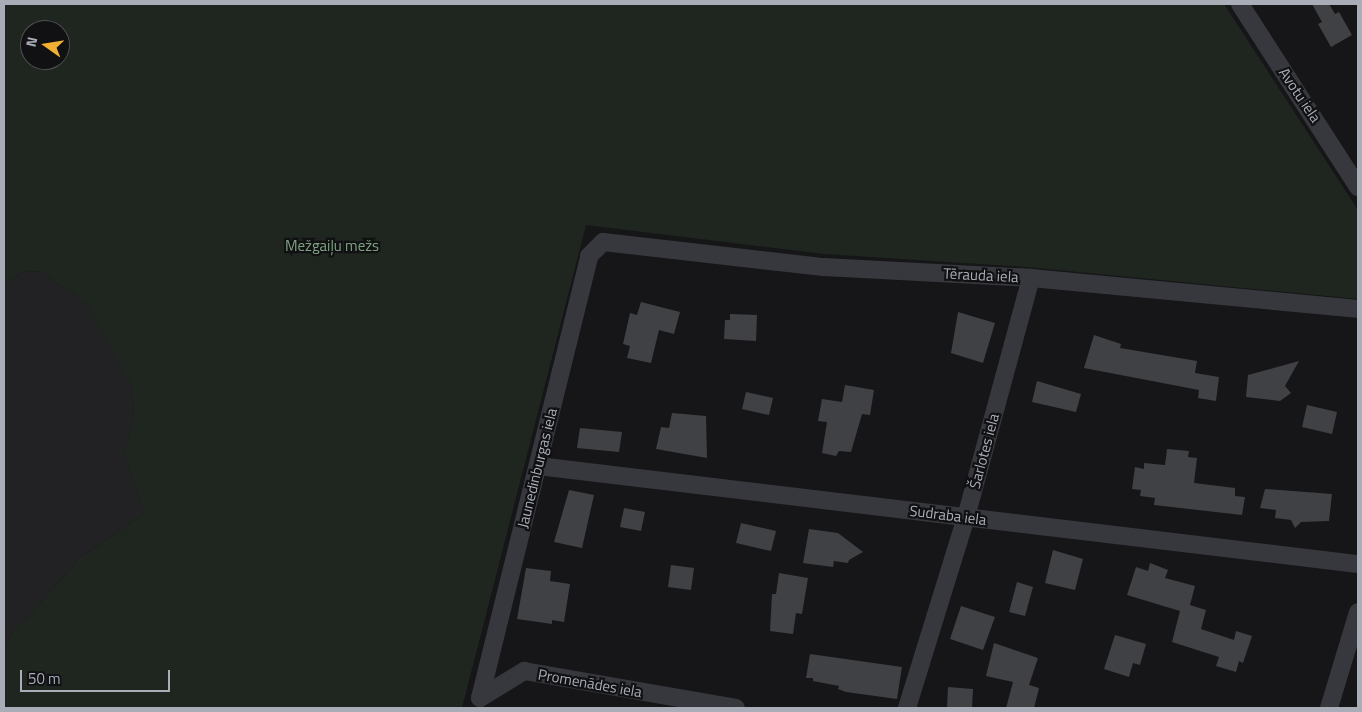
<!DOCTYPE html>
<meta charset="utf-8">
<style>
body{margin:0}
#map{position:relative;width:1362px;height:712px;overflow:hidden;background:#161618;font-family:"Titillium Web",sans-serif}
div>[style]{position:absolute}
[style*='--x']{left:calc(var(--x)*1px);top:calc(var(--y)*1px);width:calc(var(--w)*1px);rotate:calc(var(--a)*1deg)}
.built>*{inset:0;background:#222225}
.green>*{inset:0;background:#1e261f}
.building>*{inset:0;background:#404145}
.minor>*{height:18px;margin:-9px;padding:0 9px;transform-origin:9px;border-radius:9px;background:#37383d}
span{translate:-50% -50%;white-space:nowrap;text-align:center;line-height:1.15;-webkit-text-stroke:4.5px #111113;paint-order:stroke}
.street-label{font-size:15px;color:#a8adb8}
.park-label{font-size:15px;color:#7fa381}
.frame{position:absolute;inset:0;border:5px solid #a8adb8;pointer-events:none}
.north{position:absolute;left:20px;top:20px;width:50px;height:50px;box-sizing:border-box;background:#111113;border:1px solid #4d4f55;border-radius:50%;rotate:283deg;font-size:14px;font-weight:700;line-height:20px;text-align:center;color:#a8adb8}
.north::after{content:'';display:block;margin:auto;width:18px;height:22px;background:#f2b134;clip-path:polygon(50% 0,100% 100%,50% 72%,0 100%)}
.scale{position:absolute;left:20px;top:670px;width:150px;height:22px;box-sizing:border-box;border:2px solid #a8adb8;border-top:0;padding-left:6px;font-size:15px;line-height:18px;white-space:nowrap;color:#a8adb8;-webkit-text-stroke:4px #111113;paint-order:stroke}
</style>
<div id="map">
<div class="built">
<i style="clip-path:polygon(25px 271px,42px 272px,86px 303px,124px 366px,132px 385px,134px 415px,124px 454px,145px 513px,81px 557px,4px 643px,4px 284px)"></i>
</div>
<div class="green">
<i style="clip-path:polygon(evenodd,4px 4px,1224px 4px,1358px 210px,1358px 299px,1026px 267px,824px 254px,586px 225px,462px 708px,4px 708px,4px 643px,81px 557px,145px 513px,124px 454px,134px 415px,132px 385px,86px 303px,42px 272px,25px 271px,4px 284px,4px 4px,30px 30px,60px 30px,60px 60px,30px 60px,30px 30px)"></i>
</div>
<div class="building">
<i style="clip-path:polygon(1312px 4px,1329px 4px,1335px 14px,1339px 12px,1352px 35px,1331px 47px,1318px 24px,1322px 22px)"></i>
<i style="clip-path:polygon(641px 302px,680px 312px,674px 334px,659px 330px,651px 363px,627px 358px,630px 346px,623px 344px,630px 313px,637px 315px)"></i>
<i style="clip-path:polygon(958px 312px,995px 323px,983px 363px,951px 353px)"></i>
<i style="clip-path:polygon(730px 314px,757px 315px,756px 341px,724px 339px,725px 320px,730px 320px)"></i>
<i style="clip-path:polygon(1094px 335px,1121px 344px,1120px 348px,1197px 361px,1195px 373px,1219px 377px,1216px 401px,1198px 398px,1199px 390px,1084px 368px)"></i>
<i style="clip-path:polygon(1299px 361px,1285px 386px,1291px 393px,1280px 401px,1246px 397px,1248px 375px)"></i>
<i style="clip-path:polygon(1037px 381px,1081px 394px,1076px 412px,1032px 402px)"></i>
<i style="clip-path:polygon(845px 385px,874px 390px,870px 415px,862px 414px,851px 452px,839px 451px,836px 456px,822px 453px,827px 422px,818px 421px,822px 399px,842px 402px)"></i>
<i style="clip-path:polygon(746px 392px,773px 398px,769px 415px,742px 409px)"></i>
<i style="clip-path:polygon(1307px 405px,1337px 412px,1332px 434px,1302px 427px)"></i>
<i style="clip-path:polygon(672px 413px,706px 416px,707px 458px,656px 449px,661px 427px,669px 428px)"></i>
<i style="clip-path:polygon(580px 428px,622px 432px,619px 452px,577px 448px)"></i>
<i style="clip-path:polygon(1167px 449px,1189px 451px,1188px 457px,1197px 458px,1194px 483px,1235px 488px,1235px 496px,1245px 497px,1242px 515px,1154px 505px,1155px 498px,1140px 496px,1141px 490px,1132px 489px,1135px 467px,1144px 469px,1144px 463px,1165px 465px)"></i>
<i style="clip-path:polygon(1265px 489px,1332px 494px,1329px 521px,1301px 522px,1295px 528px,1291px 520px,1275px 518px,1276px 510px,1260px 508px)"></i>
<i style="clip-path:polygon(569px 490px,594px 495px,582px 548px,554px 542px)"></i>
<i style="clip-path:polygon(624px 508px,645px 512px,641px 531px,620px 527px)"></i>
<i style="clip-path:polygon(741px 523px,776px 531px,771px 551px,736px 543px)"></i>
<i style="clip-path:polygon(809px 529px,838px 533px,863px 552px,849px 560px,848px 563px,834px 561px,833px 567px,803px 563px)"></i>
<i style="clip-path:polygon(1053px 550px,1083px 559px,1075px 590px,1045px 583px)"></i>
<i style="clip-path:polygon(1150px 563px,1168px 570px,1165px 578px,1195px 586px,1190px 605px,1206px 610px,1201px 629px,1234px 640px,1236px 631px,1252px 636px,1243px 663px,1239px 661px,1236px 672px,1216px 666px,1219px 657px,1172px 642px,1180px 611px,1127px 595px,1136px 567px,1148px 571px)"></i>
<i style="clip-path:polygon(671px 565px,694px 568px,691px 590px,668px 587px)"></i>
<i style="clip-path:polygon(526px 568px,551px 571px,550px 581px,570px 584px,564px 622px,552px 620px,552px 624px,517px 619px)"></i>
<i style="clip-path:polygon(779px 573px,808px 578px,802px 614px,796px 613px,793px 634px,770px 631px,772px 594px,776px 594px)"></i>
<i style="clip-path:polygon(1017px 582px,1033px 587px,1025px 616px,1009px 612px)"></i>
<i style="clip-path:polygon(961px 606px,995px 617px,983px 650px,950px 639px)"></i>
<i style="clip-path:polygon(1115px 635px,1146px 644px,1140px 665px,1133px 663px,1129px 677px,1104px 669px)"></i>
<i style="clip-path:polygon(994px 643px,1038px 658px,1029px 685px,1039px 688px,1034px 708px,1006px 708px,1013px 682px,986px 676px)"></i>
<i style="clip-path:polygon(810px 654px,902px 667px,897px 699px,846px 692px,838px 689px,839px 686px,813px 681px,813px 678px,806px 678px)"></i>
<i style="clip-path:polygon(948px 687px,973px 689px,972px 708px,947px 708px)"></i>
</div>
<div class="minor">
<i style="--x:1240;--y:4;--w:218;--a:57.2"></i>
<i style="--x:538;--y:466;--w:826;--a:6.82"></i>
<i style="--x:480;--y:698;--w:455;--a:-76.1"></i>
<i style="--x:589;--y:256;--w:20;--a:-45"></i>
<i style="--x:603;--y:242;--w:222;--a:6.5"></i>
<i style="--x:824;--y:267;--w:207;--a:3"></i>
<i style="--x:1031;--y:278;--w:328;--a:5.4"></i>
<i style="--x:480;--y:698;--w:52;--a:-31.5"></i>
<i style="--x:524;--y:671;--w:215;--a:9.9"></i>
<i style="--x:907;--y:708;--w:200;--a:-72.8"></i>
<i style="--x:966;--y:517;--w:248;--a:-74.8"></i>
<i style="--x:1329;--y:708;--w:100;--a:-73.2"></i>
</div>
<div class="street-label">
<span style="left:1300px;top:95px;rotate:56deg">Avotu iela</span>
<span style="left:981px;top:275px;rotate:3deg">Tērauda iela</span>
<span style="left:984px;top:451px;rotate:-75deg">Šarlotes iela</span>
<span style="left:537px;top:468px;rotate:-76deg">Jaunedinburgas iela</span>
<span style="left:948px;top:515px;rotate:7deg">Sudraba iela</span>
<span style="left:590px;top:683px;rotate:10deg">Promenādes iela</span>
</div>
<div class="park-label">
<span style="left:332px;top:246px">Mežgaiļu mežs</span>
</div>
<div class="frame"></div>
<div class="north">N</div>
<div class="scale">50 m</div>
</div>
